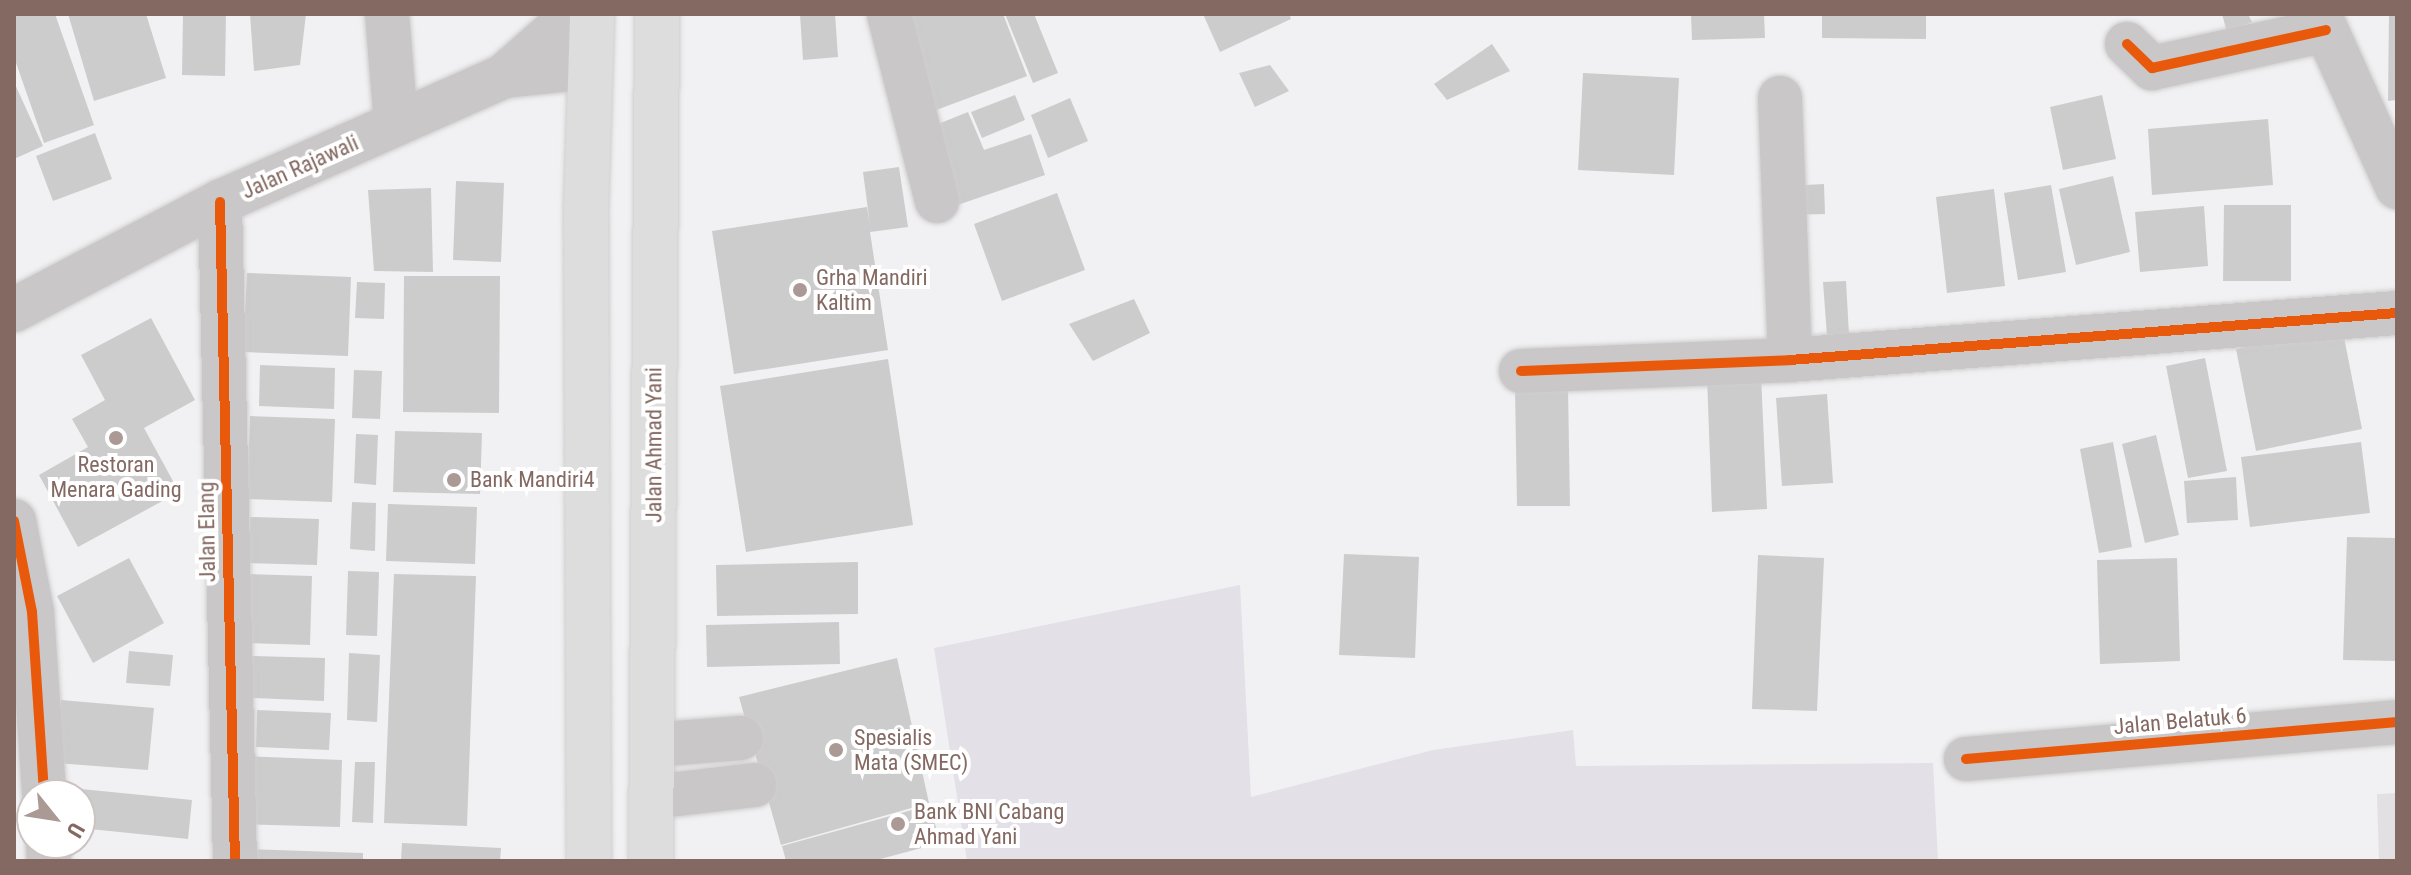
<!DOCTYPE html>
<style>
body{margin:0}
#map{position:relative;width:2411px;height:875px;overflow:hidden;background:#f1f1f3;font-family:"Roboto Condensed",sans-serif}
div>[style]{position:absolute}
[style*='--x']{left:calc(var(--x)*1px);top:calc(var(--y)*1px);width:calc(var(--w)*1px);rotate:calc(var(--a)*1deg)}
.built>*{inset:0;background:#e2e0e2}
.green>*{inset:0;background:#e3e0e7}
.building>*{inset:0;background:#cdcccc}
.roads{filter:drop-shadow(0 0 2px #cfcdcd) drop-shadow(0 0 2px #cfcdcd)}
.minor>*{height:44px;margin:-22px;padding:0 22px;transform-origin:22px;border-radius:22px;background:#c9c7c7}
.major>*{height:44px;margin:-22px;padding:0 22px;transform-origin:22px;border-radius:22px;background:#ddd}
.cycleway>*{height:10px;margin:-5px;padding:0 5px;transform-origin:5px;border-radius:5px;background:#e8590c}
.dots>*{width:22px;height:22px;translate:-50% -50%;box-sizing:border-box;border:4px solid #fff;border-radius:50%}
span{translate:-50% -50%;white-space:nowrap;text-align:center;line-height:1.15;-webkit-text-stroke:8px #fff;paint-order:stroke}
.street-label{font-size:22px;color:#836961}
.poi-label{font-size:22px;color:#836961}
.left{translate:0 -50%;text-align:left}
.frame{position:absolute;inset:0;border:16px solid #836961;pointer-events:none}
.north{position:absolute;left:16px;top:779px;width:80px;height:80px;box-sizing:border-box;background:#fff;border:2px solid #cdc3c0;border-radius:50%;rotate:120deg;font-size:22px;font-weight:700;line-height:32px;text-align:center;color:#836961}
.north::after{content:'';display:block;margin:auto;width:28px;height:36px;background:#aa9994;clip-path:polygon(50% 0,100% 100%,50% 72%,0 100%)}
</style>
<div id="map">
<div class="built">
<i style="clip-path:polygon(2397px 793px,2397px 861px,2379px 861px,2377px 794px)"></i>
</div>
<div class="green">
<i style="clip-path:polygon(1240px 585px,1251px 797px,1433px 750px,1573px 730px,1576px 766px,1933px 763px,1938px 861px,967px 861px,934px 648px)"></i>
</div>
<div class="building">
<i style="clip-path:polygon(14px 14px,55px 14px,94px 125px,44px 143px,14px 57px)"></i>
<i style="clip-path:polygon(68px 14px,146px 14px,166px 78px,94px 101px)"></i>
<i style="clip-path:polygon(183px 14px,226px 14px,225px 76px,182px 75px)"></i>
<i style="clip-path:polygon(250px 14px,306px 14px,300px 65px,254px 71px)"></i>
<i style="clip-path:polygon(800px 14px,835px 14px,838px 57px,803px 60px)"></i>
<i style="clip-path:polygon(894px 14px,1003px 14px,1027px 76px,931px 112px)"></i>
<i style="clip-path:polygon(1005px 14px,1034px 14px,1058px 73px,1033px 83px)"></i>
<i style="clip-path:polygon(1203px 14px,1289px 14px,1291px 19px,1220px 52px)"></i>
<i style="clip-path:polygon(1691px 14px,1764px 14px,1765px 38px,1692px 40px)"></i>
<i style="clip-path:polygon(1822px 14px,1926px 14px,1926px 39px,1822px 38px)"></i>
<i style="clip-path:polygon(2222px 14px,2248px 14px,2252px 22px,2227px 32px)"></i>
<i style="clip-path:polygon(2389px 14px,2397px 14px,2397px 100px,2388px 101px)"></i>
<i style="clip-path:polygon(1492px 44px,1510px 71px,1447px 100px,1434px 84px)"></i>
<i style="clip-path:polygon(1270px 65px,1289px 91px,1255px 107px,1239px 73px)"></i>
<i style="clip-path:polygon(1583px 73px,1679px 78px,1674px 175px,1578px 170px)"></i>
<i style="clip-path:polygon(14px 82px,43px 146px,14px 159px)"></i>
<i style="clip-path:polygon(1015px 95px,1025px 120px,982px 138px,971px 112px)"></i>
<i style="clip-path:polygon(2102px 95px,2116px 159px,2063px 170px,2050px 107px)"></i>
<i style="clip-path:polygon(1070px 98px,1088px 141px,1048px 158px,1031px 115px)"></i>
<i style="clip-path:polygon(968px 112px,984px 150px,1031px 134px,1045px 175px,946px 209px,928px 128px)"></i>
<i style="clip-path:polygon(2268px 119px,2273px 185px,2152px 195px,2148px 129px)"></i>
<i style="clip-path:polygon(95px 133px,112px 179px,53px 201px,36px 156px)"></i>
<i style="clip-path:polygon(899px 167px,908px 227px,870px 232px,888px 350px,734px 374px,712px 231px,867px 207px,870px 225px,863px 172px)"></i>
<i style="clip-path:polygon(2113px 176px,2130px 252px,2076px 265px,2059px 189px)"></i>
<i style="clip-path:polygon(456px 181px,504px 183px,501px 262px,453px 260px)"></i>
<i style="clip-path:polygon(1824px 184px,1825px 214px,1788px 215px,1787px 186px)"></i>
<i style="clip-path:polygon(2051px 185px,2066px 272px,2018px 280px,2004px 193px)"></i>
<i style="clip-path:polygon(431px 188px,433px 272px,374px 271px,368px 190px)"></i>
<i style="clip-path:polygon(1994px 189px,2005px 286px,1947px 293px,1936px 197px)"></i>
<i style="clip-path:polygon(1057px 193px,1085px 270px,1002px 301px,974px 224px)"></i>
<i style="clip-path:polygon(2224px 205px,2291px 205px,2291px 281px,2223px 281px)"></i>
<i style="clip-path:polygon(2204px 206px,2208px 266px,2140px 272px,2135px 212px)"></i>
<i style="clip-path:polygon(247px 273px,351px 277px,348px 356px,243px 352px)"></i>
<i style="clip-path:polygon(404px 276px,500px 276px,499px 413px,403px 412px)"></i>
<i style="clip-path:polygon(1846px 281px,1849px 335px,1827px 336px,1823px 282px)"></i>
<i style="clip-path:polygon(357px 282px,385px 283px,384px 319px,355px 318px)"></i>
<i style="clip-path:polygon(1134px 299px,1150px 333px,1093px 361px,1069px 324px)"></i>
<i style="clip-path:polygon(151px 318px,195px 400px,144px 428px,179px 492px,78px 547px,39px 475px,88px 447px,72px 419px,105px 400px,81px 355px)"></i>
<i style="clip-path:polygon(2342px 327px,2362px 429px,2256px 451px,2236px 349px)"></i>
<i style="clip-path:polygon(2205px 358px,2227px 471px,2188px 478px,2166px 366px)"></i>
<i style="clip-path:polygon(888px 359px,913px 525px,746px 552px,720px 386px)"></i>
<i style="clip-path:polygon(260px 365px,335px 368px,334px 409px,259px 406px)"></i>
<i style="clip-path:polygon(354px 370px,382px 371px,380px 419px,352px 418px)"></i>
<i style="clip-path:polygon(1761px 375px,1767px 509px,1712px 512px,1707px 377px)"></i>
<i style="clip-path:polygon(1568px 387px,1570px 506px,1517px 506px,1515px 388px)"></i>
<i style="clip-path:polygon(1827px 394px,1833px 483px,1782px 486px,1776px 398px)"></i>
<i style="clip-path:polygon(250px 416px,335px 419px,332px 502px,247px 499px)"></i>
<i style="clip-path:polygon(395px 431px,482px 433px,480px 494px,393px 492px)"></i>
<i style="clip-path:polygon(356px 434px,378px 435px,376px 485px,354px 483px)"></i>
<i style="clip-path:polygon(2156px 435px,2179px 535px,2145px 543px,2122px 444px)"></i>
<i style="clip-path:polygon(2113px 442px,2132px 547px,2099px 553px,2080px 449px)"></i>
<i style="clip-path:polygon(2361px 442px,2370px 513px,2250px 527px,2241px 457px)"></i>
<i style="clip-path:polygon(2236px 477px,2238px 520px,2187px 523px,2184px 481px)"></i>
<i style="clip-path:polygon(352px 502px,376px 503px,375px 551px,350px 549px)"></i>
<i style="clip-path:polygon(388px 504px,477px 507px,475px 564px,386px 561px)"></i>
<i style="clip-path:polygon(250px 517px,319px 519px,317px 565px,248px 563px)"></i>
<i style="clip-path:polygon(2347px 537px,2397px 538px,2397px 661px,2343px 660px)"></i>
<i style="clip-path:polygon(1344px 554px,1419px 557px,1415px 658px,1339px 655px)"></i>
<i style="clip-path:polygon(1758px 555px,1824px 558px,1817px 711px,1752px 709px)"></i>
<i style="clip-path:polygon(129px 558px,164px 623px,93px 663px,57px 596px)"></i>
<i style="clip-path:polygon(2177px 558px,2180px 661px,2100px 664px,2097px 560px)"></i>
<i style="clip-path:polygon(858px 562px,858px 614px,717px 616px,716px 565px)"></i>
<i style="clip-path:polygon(348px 571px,379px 572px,377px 636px,346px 635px)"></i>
<i style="clip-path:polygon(249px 574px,312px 576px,310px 645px,247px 643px)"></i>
<i style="clip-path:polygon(394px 574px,476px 576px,467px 826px,384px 823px)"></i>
<i style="clip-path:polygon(839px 622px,840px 664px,707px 667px,706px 625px)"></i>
<i style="clip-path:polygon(129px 651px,173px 655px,170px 686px,126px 683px)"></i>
<i style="clip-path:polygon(349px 653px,380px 655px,377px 722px,347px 720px)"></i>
<i style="clip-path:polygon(252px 656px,325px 658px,324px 701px,251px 698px)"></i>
<i style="clip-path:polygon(897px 658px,929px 803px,781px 845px,739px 697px)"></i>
<i style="clip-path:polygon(61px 700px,154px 708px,148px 770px,56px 763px)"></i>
<i style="clip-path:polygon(257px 710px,331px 713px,329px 750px,256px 747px)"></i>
<i style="clip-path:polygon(242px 756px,342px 760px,340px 827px,239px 824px)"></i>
<i style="clip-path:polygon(355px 762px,375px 762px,373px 823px,352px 822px)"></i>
<i style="clip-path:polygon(61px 787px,192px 800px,188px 839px,80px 828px,80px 795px,60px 795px)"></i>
<i style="clip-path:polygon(930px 805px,940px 843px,873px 861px,786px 861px,782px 846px)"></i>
<i style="clip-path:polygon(402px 843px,501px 848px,500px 861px,401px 861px)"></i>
<i style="clip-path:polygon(243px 849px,363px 853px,363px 861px,242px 861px)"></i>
</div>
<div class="roads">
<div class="minor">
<i style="--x:387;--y:14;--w:110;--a:85.3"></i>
<i style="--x:889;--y:14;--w:193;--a:75.6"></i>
<i style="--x:2319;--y:14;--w:190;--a:65.7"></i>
<i style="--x:2127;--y:44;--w:35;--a:44"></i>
<i style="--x:2152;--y:68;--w:178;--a:-12.3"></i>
<i style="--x:504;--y:76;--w:86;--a:-6"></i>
<i style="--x:1780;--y:98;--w:262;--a:87.8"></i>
<i style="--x:220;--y:202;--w:659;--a:88.7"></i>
<i style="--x:14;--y:310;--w:233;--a:-27.7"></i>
<i style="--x:220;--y:202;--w:311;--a:-23.9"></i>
<i style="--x:504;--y:76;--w:94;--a:-41.5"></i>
<i style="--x:1521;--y:371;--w:269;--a:-2.3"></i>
<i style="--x:1790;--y:360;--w:609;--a:-4.43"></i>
<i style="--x:14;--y:521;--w:93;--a:78.8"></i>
<i style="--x:32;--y:612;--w:183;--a:86.2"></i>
<i style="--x:652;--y:745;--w:89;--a:-4.5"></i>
<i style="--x:1966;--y:759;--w:433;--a:-4.9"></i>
<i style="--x:652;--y:797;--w:103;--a:-6.7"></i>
<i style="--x:48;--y:843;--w:18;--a:87"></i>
</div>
<div class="major">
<i style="--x:589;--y:861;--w:652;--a:-90.26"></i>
<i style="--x:586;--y:209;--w:195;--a:-88.2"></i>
<i style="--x:651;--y:861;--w:847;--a:-89.59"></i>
</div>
</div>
<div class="cycleway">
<i style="--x:2127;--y:44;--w:35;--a:44"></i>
<i style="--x:2152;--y:68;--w:178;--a:-12.3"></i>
<i style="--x:220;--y:202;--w:659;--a:88.7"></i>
<i style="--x:1521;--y:371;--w:269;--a:-2.3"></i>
<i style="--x:1790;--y:360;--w:609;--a:-4.43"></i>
<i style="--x:14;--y:521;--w:93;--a:78.8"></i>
<i style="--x:32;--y:612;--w:183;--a:86.2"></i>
<i style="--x:1966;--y:759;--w:433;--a:-4.9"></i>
</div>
<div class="dots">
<i style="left:800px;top:290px;background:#aa9994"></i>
<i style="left:116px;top:438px;background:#aa9994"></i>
<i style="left:454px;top:480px;background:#aa9994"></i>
<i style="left:836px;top:750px;background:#aa9994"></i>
<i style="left:898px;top:824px;background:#aa9994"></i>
</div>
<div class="street-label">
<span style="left:300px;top:167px;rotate:-24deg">Jalan Rajawali</span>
<span style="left:654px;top:445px;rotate:-90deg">Jalan Ahmad Yani</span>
<span style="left:207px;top:532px;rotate:-91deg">Jalan Elang</span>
<span style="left:2180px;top:721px;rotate:-5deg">Jalan Belatuk 6</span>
</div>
<div class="poi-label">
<span class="left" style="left:816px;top:290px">Grha Mandiri<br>Kaltim</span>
<span style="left:116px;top:477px">Restoran<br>Menara Gading</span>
<span class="left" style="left:470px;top:480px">Bank Mandiri4</span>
<span class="left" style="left:854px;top:750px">Spesialis<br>Mata (SMEC)</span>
<span class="left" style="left:914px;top:824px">Bank BNI Cabang<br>Ahmad Yani</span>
</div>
<div class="frame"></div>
<div class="north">U</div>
</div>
